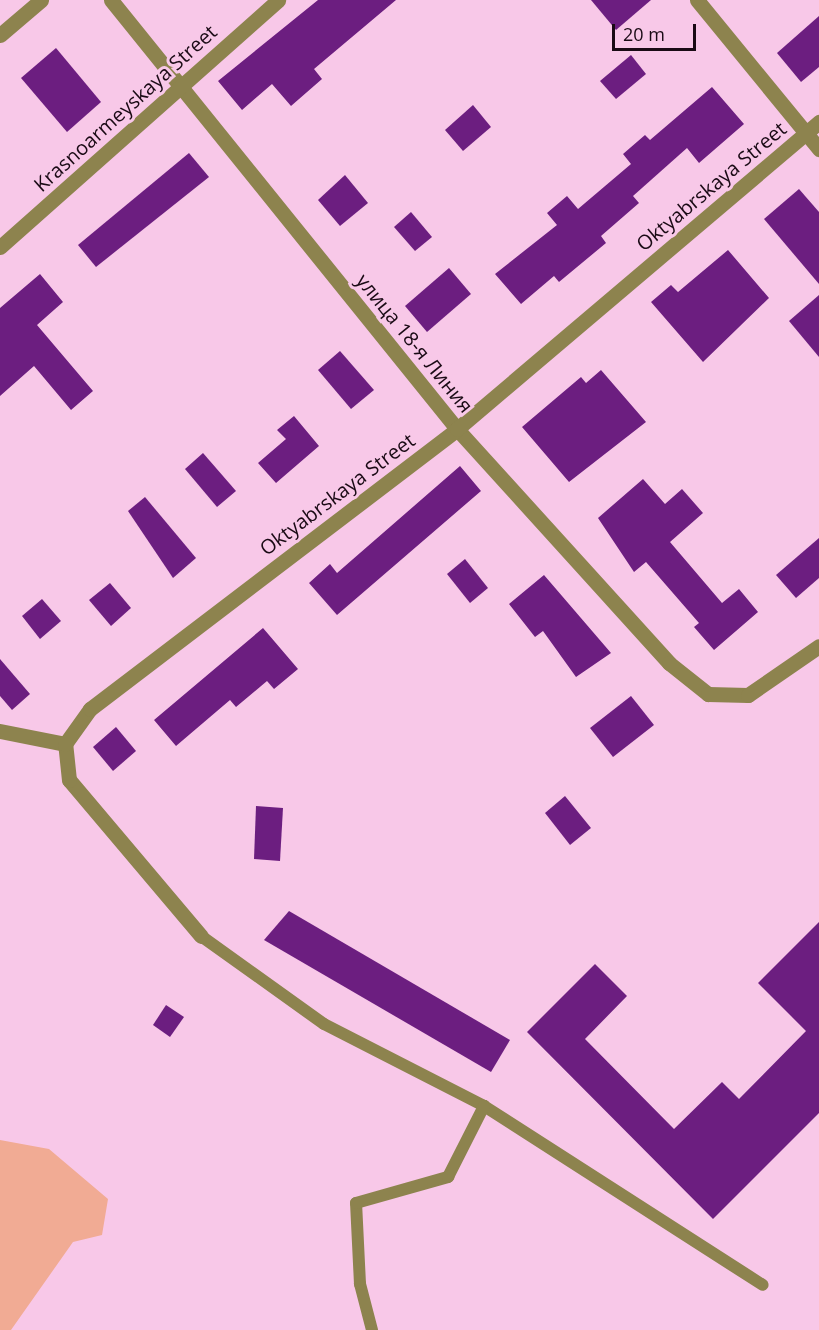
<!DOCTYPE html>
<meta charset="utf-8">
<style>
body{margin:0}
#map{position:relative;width:819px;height:1330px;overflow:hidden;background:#f8c8e8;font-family:"Open Sans",sans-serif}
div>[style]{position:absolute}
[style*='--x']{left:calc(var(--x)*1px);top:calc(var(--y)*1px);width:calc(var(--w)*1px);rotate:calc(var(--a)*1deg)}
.green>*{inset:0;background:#f1ab94}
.building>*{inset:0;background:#6c1e80}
.lane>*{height:12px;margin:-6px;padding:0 6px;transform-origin:6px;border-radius:6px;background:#8d834e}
.street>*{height:15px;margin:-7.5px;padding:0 7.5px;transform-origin:7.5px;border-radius:7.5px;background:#8d834e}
span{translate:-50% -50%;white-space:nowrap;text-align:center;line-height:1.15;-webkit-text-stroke:6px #f8c8e8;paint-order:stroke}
.street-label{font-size:20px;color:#1a0a15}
.scale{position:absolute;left:612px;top:24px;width:84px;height:27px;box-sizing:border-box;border:3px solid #1a0a15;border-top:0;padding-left:8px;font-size:18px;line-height:21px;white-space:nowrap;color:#1a0a15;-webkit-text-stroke:4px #f8c8e8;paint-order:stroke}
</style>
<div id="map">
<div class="green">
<i style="clip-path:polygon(0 1140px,49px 1149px,108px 1199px,102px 1235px,73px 1242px,11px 1330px,0 1330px)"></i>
</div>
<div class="building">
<i style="clip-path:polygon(318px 0,396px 0,314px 69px,322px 79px,291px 106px,272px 84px,242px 110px,218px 81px)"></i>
<i style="clip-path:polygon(591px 0,651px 0,616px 30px)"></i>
<i style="clip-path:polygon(819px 16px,819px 67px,801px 82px,777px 53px)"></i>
<i style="clip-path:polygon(56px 48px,101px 102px,67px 132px,21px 78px)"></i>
<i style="clip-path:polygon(631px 55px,646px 74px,616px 99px,600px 81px)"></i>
<i style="clip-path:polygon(712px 87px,744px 124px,699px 163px,687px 148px,633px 196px,639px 203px,601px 236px,606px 243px,559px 282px,554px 276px,521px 304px,495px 274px,557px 225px,547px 213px,567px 196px,578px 209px,631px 164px,623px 154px,645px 135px,650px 140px)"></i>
<i style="clip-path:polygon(473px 105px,491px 127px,463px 151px,445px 130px)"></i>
<i style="clip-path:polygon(189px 153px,209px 177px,96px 267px,78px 245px)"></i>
<i style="clip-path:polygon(345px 175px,368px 203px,340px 226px,318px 200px)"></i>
<i style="clip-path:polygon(799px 189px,819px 212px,819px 284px,764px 219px)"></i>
<i style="clip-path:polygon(411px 212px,432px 237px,415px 251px,394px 227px)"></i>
<i style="clip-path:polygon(728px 250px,769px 298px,703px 362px,651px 302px,671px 285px,678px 292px)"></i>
<i style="clip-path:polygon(449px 268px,471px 294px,427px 332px,405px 306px)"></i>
<i style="clip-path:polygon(40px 274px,63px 302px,37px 325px,93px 391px,71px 410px,34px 366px,0 396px,0 308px)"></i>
<i style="clip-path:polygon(819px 295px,819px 357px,789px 321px)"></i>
<i style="clip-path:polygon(340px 351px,374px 390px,351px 409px,318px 370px)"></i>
<i style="clip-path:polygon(601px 370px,646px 422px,569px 482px,522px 427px,581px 377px,586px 383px)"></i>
<i style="clip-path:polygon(294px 416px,319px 446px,276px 483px,258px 463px,286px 439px,277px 430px)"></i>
<i style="clip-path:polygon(203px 453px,236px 491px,217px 507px,185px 469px)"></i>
<i style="clip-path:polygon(460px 466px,481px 491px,337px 615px,309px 583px,330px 564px,337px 573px)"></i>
<i style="clip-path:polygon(643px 479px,665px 504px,682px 489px,703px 513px,670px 542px,722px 603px,739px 589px,758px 612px,714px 650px,694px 627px,699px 623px,646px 562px,634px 572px,598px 518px)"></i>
<i style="clip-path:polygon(145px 497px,196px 558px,173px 578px,128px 511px)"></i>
<i style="clip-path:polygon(819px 538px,819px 578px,796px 598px,776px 575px)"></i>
<i style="clip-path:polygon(465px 559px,488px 588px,470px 603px,447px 574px)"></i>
<i style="clip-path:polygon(544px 575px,611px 653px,576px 677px,543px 631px,535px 637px,509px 604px)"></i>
<i style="clip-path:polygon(110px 583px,131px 608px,111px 626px,89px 600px)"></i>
<i style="clip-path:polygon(42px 599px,61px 621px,40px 639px,22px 616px)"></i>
<i style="clip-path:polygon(263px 628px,298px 669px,274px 689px,267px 681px,236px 707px,230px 700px,176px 746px,154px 720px)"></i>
<i style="clip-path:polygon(0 659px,30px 694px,12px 710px,0 696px)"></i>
<i style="clip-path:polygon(631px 696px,654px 725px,613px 757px,590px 728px)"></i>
<i style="clip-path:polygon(116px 727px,136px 751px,113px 771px,93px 747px)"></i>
<i style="clip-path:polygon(565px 796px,591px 828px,570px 845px,545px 813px)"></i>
<i style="clip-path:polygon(256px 806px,283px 808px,280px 861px,254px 859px)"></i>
<i style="clip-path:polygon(289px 911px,510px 1040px,491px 1072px,264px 940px)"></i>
<i style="clip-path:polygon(819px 922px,819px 1113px,713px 1219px,527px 1032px,595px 964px,627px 996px,585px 1039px,674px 1129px,722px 1082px,739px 1099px,806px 1031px,758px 983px)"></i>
<i style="clip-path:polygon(166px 1005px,184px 1017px,170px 1037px,153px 1025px)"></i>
</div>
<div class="lane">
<i style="--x:201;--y:936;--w:151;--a:35.6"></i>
<i style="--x:324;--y:1024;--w:180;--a:27.1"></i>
<i style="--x:484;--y:1106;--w:331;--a:32.7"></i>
<i style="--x:372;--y:1330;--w:48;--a:-104.6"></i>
<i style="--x:360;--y:1284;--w:81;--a:-92.8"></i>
<i style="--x:356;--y:1203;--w:96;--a:-15.8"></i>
<i style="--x:448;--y:1177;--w:80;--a:-63.1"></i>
</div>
<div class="street">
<i style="--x:111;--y:0;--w:551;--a:51.11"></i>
<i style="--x:457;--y:429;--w:316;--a:47.8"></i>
<i style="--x:669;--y:663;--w:50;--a:38.5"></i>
<i style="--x:708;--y:694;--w:40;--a:1.4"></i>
<i style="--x:748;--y:695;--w:86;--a:-34.6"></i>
<i style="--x:697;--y:0;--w:193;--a:50.7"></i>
<i style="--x:0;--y:35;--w:54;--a:-40.5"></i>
<i style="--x:0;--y:247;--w:372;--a:-41.6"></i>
<i style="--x:0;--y:731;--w:66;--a:11.3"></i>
<i style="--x:201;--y:936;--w:204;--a:-130.2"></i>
<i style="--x:69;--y:780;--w:36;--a:-96"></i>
<i style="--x:65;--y:744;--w:43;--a:-54.5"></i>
<i style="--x:90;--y:709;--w:462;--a:-37.3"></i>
<i style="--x:457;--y:429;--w:475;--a:-40.3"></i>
</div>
<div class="street-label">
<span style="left:125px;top:108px;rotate:-42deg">Krasnoarmeyskaya Street</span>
<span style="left:711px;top:186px;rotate:-40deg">Oktyabrskaya Street</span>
<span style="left:415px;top:343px;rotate:51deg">улица 18-я Линия</span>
<span style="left:337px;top:494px;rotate:-37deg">Oktyabrskaya Street</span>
</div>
<div class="scale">20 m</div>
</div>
